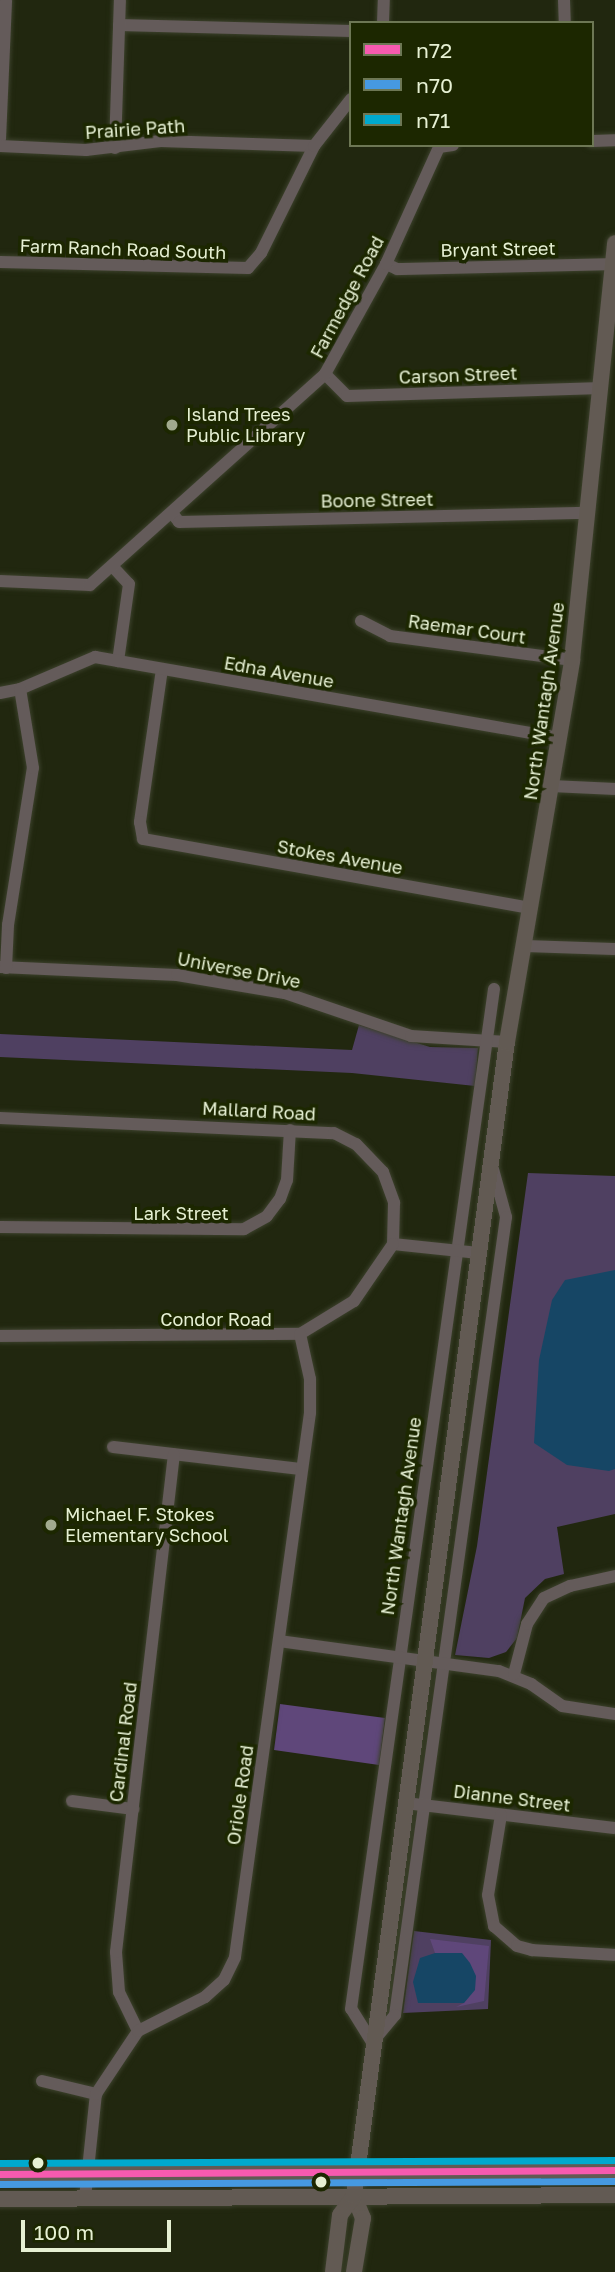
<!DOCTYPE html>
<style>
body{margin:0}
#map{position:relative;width:615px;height:2272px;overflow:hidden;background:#21270f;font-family:"Golos Text",sans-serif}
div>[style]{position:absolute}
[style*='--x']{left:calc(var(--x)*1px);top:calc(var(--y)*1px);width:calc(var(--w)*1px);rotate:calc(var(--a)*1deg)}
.green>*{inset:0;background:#4f4061}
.forest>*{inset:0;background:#5f477a}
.water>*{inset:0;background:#164665}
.roads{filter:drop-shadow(0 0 2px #3c412c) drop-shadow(0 0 2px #3c412c)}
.minor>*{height:12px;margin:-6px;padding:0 6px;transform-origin:6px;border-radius:6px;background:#645b5a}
.major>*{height:16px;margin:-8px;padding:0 8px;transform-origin:8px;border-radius:8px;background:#625a53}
.bus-1>*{height:7px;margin:-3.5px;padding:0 3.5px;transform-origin:3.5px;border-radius:3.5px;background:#f75aaf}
.bus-2>*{height:7px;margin:-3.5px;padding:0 3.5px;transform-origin:3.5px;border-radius:3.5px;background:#4699e1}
.bus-3>*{height:7px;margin:-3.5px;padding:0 3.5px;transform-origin:3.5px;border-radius:3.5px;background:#00a9ce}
.dots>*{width:19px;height:19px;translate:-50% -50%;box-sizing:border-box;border:4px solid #1c2700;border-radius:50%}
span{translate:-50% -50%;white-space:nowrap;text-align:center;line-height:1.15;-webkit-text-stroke:7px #1c2700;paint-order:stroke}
.street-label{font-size:18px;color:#e6f0d3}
.poi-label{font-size:18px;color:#e6f0d3}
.left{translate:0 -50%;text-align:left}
.legend{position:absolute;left:349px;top:21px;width:245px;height:126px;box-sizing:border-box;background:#1c2700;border:2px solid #6d7754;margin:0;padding:9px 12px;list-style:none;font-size:21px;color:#e6f0d3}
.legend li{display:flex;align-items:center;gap:14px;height:35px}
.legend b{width:35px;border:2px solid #6d7754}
.scale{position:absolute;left:21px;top:2220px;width:150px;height:32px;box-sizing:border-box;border:4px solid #e6f0d3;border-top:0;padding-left:9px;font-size:21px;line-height:24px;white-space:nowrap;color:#e6f0d3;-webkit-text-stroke:5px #1c2700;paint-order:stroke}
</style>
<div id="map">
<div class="green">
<i style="clip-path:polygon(359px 1025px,430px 1047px,478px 1048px,475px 1086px,352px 1073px,0 1057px,0 1034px,352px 1050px)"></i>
<i style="clip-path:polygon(528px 1173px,615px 1176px,615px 1514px,557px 1527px,564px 1574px,545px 1579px,525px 1598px,517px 1638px,506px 1652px,489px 1658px,455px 1655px,477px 1546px)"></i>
<i style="clip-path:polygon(414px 1931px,491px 1940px,488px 2009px,403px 2013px)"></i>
</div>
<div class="forest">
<i style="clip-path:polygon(280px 1704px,385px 1718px,379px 1765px,274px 1750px)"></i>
<i style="clip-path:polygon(430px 1939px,489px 1946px,484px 2001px,456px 2007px,464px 2003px,462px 1953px,435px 1953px)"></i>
</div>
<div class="water">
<i style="clip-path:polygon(615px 1270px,615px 1469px,609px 1471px,567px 1465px,534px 1443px,539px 1360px,552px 1300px,565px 1280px)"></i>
<i style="clip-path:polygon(435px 1953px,462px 1953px,470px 1963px,476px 1976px,475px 1990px,464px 2003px,418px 2003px,413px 1982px,420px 1958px)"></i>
</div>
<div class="roads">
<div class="minor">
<i style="--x:564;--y:0;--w:23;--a:88"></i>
<i style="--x:383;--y:23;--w:23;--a:-88"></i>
<i style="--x:119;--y:25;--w:232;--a:1.5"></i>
<i style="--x:0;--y:139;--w:139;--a:-87.5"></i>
<i style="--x:592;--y:141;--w:23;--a:-2"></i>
<i style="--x:0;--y:146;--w:86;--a:2.7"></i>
<i style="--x:86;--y:150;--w:75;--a:-6.9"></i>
<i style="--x:160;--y:141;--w:154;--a:1.9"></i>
<i style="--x:115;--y:148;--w:148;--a:-88.1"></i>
<i style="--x:0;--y:262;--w:248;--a:1.4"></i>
<i style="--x:248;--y:268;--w:20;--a:-49"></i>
<i style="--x:261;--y:253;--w:119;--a:-63.6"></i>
<i style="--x:314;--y:146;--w:60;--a:-51.8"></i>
<i style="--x:386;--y:264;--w:12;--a:24"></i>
<i style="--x:397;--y:269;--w:214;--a:-1.3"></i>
<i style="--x:325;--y:374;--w:31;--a:45"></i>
<i style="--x:347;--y:396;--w:255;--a:-1.8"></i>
<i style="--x:172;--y:513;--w:11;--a:52"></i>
<i style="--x:179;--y:522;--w:409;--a:-1.3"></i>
<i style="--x:113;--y:567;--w:23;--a:47"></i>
<i style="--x:129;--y:584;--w:78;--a:98.1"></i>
<i style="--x:0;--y:581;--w:90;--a:2.5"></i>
<i style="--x:90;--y:585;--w:316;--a:-41.9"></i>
<i style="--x:325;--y:374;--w:126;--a:-61"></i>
<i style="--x:386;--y:264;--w:128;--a:-65.6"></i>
<i style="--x:439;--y:147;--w:14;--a:-8"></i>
<i style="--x:361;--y:621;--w:33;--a:27"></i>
<i style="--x:390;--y:636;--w:184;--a:7.5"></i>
<i style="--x:162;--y:669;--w:155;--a:98.2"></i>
<i style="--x:140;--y:822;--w:17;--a:80"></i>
<i style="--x:143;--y:839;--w:393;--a:10.1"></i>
<i style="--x:0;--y:693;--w:20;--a:-11"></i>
<i style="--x:20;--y:689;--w:82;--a:-23.1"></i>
<i style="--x:95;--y:657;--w:471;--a:9.9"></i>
<i style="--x:552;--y:786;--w:63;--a:2.7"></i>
<i style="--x:524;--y:946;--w:91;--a:1.9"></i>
<i style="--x:0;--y:967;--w:177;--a:2.6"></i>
<i style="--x:177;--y:975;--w:109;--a:9.5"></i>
<i style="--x:285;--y:993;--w:133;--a:18.8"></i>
<i style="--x:411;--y:1036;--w:96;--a:3.6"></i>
<i style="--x:6;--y:968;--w:43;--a:-87.3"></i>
<i style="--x:8;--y:925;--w:159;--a:-81"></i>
<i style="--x:33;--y:768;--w:80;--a:-99.3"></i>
<i style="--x:0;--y:1118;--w:334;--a:2.6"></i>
<i style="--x:334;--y:1133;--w:25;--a:27"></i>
<i style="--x:356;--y:1144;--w:39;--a:46"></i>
<i style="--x:383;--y:1172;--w:33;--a:70"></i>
<i style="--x:394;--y:1203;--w:41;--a:91.4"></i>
<i style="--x:493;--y:1169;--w:50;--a:74.8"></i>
<i style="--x:506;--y:1217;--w:806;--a:97.92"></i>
<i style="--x:395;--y:2015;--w:35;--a:130"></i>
<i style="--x:372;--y:2042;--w:39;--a:-122"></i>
<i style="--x:351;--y:2009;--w:1030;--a:-82.02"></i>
<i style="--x:0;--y:1227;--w:244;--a:0.5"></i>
<i style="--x:244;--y:1229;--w:26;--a:-29"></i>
<i style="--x:267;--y:1216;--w:21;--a:-53"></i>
<i style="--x:280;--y:1199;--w:20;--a:-70"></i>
<i style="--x:287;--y:1180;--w:50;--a:-86.6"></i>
<i style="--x:393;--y:1244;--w:86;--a:6"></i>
<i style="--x:0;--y:1336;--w:300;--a:-0.4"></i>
<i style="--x:300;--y:1334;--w:63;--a:-31.4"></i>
<i style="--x:354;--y:1301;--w:69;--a:-55.6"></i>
<i style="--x:113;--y:1447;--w:189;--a:6.7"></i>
<i style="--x:279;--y:1641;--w:222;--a:7.8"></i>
<i style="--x:499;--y:1671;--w:35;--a:22"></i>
<i style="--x:531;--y:1684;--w:38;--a:35"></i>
<i style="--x:562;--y:1706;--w:54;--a:8.6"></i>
<i style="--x:514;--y:1674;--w:52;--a:-75.4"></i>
<i style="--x:527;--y:1624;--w:31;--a:-57"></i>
<i style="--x:544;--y:1598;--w:29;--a:-25"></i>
<i style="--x:570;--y:1586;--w:46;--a:-12.5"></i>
<i style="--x:72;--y:1801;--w:62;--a:7.5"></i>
<i style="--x:405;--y:1803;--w:211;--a:6.8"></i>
<i style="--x:501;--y:1815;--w:81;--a:99.2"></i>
<i style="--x:488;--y:1895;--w:32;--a:79"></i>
<i style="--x:494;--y:1926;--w:30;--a:41"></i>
<i style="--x:517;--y:1946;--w:16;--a:15"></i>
<i style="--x:532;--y:1950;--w:83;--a:3.4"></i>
<i style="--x:138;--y:2031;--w:43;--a:-116"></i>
<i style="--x:119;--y:1992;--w:40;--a:-94.3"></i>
<i style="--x:116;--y:1952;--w:501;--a:-83.36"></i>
<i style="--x:42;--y:2081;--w:56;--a:13.5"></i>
<i style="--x:85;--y:2198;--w:105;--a:-84"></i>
<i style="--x:96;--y:2094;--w:76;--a:-56.3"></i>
<i style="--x:138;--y:2031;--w:75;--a:-26.9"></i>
<i style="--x:205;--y:1997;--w:25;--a:-42"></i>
<i style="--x:224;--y:1980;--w:25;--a:-64"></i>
<i style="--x:235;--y:1957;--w:549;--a:-82.15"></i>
<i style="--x:310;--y:1413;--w:34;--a:-90"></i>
<i style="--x:310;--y:1379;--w:46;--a:-102.5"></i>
</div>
<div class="major">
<i style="--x:0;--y:2174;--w:615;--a:-0.37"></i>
<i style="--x:354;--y:2196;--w:24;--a:68"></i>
<i style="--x:363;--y:2218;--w:55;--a:99.5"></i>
<i style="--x:0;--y:2199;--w:615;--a:-0.37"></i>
<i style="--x:333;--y:2272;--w:57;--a:-83"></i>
<i style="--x:340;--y:2215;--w:24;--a:-54"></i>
<i style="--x:354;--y:2196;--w:1164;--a:-82.45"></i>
<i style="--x:507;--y:1042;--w:387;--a:-80.3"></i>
<i style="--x:572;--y:660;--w:419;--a:-84.1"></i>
</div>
</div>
<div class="bus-1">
<i style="--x:0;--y:2174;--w:615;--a:-0.37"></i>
</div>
<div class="bus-2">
<i style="--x:0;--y:2184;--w:615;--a:-0.28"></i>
</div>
<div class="bus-3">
<i style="--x:0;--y:2163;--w:615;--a:-0.28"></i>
</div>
<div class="dots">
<i style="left:172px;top:425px;background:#a1aa8e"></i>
<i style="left:51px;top:1525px;background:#a1aa8e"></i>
<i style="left:38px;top:2163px;background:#e6f0d3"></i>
<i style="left:321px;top:2182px;background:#e6f0d3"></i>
</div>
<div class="street-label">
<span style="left:135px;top:129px;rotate:-4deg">Prairie Path</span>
<span style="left:123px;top:249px;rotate:2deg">Farm Ranch Road South</span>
<span style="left:498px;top:249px;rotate:-1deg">Bryant Street</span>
<span style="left:347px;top:297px;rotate:-62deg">Farmedge Road</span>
<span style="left:458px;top:375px;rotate:-2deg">Carson Street</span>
<span style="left:377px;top:500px;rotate:-1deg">Boone Street</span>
<span style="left:467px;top:629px;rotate:8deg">Raemar Court</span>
<span style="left:279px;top:672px;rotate:10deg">Edna Avenue</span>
<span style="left:544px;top:701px;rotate:-82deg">North Wantagh Avenue</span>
<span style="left:340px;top:857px;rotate:10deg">Stokes Avenue</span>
<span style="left:239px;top:970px;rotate:11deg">Universe Drive</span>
<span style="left:259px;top:1111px;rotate:3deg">Mallard Road</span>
<span style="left:181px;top:1213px">Lark Street</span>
<span style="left:216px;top:1319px">Condor Road</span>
<span style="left:401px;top:1516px;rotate:-82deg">North Wantagh Avenue</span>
<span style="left:123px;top:1742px;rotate:-83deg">Cardinal Road</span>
<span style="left:240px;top:1795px;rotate:-82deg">Oriole Road</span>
<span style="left:512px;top:1798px;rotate:7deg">Dianne Street</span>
</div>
<div class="poi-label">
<span class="left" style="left:186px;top:425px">Island Trees<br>Public Library</span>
<span class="left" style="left:65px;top:1525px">Michael F. Stokes<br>Elementary School</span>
</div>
<ul class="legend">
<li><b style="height:9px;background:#f75aaf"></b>n72</li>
<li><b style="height:9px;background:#4699e1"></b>n70</li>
<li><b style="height:9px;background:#00a9ce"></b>n71</li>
</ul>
<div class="scale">100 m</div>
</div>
